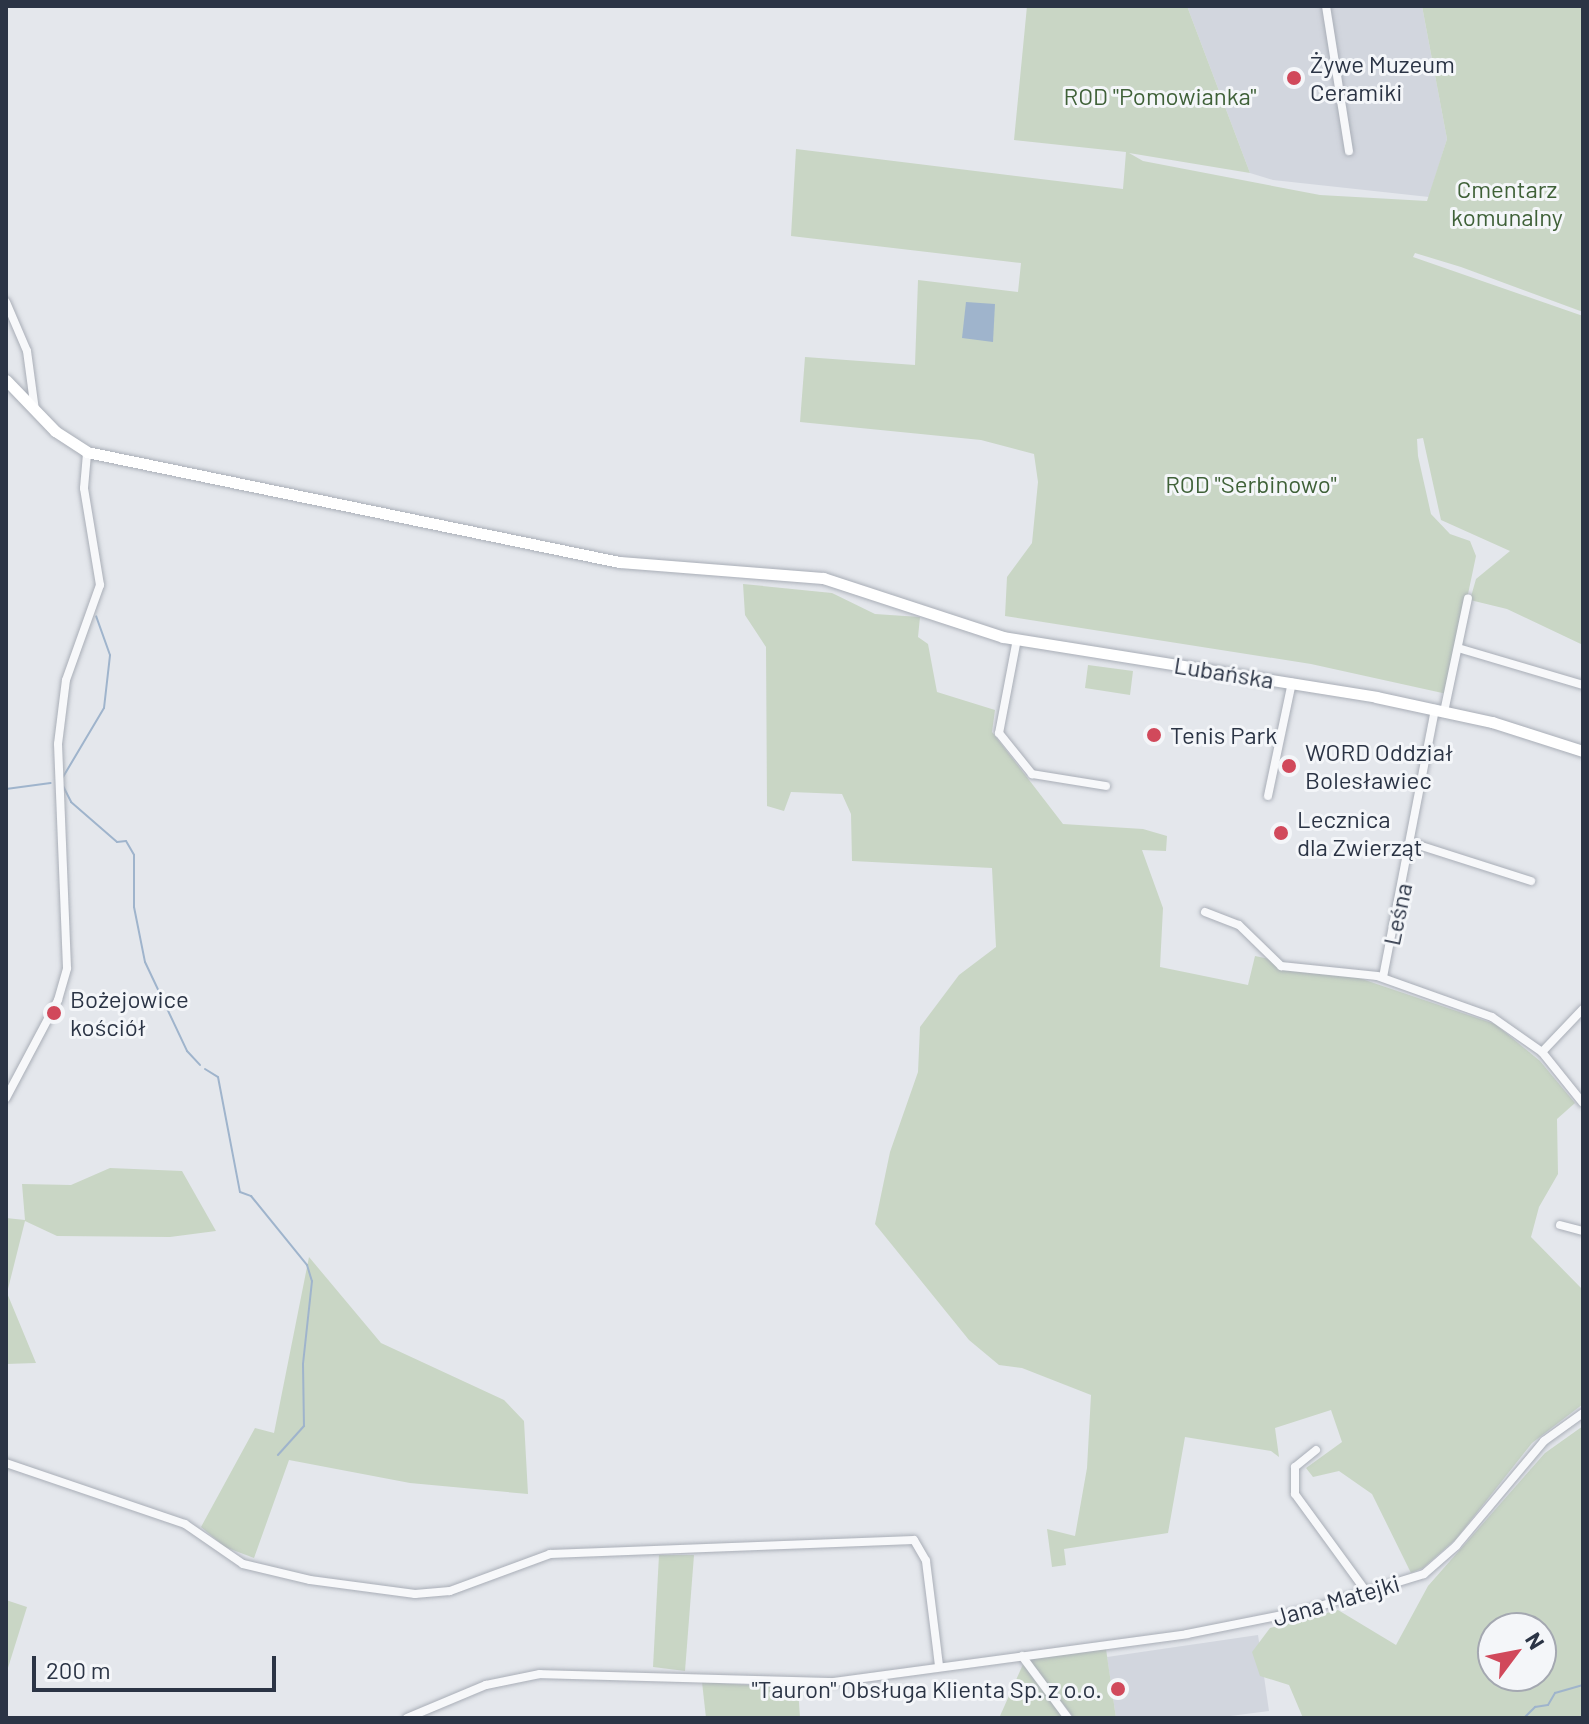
<!DOCTYPE html>
<meta charset="utf-8">
<style>
body{margin:0}
#map{position:relative;width:1589px;height:1724px;overflow:hidden;background:#e4e7ec;font-family:Barlow,sans-serif}
div>[style]{position:absolute}
[style*='--x']{left:calc(var(--x)*1px);top:calc(var(--y)*1px);width:calc(var(--w)*1px);rotate:calc(var(--a)*1deg)}
.built>*{inset:0;background:#d2d6de}
.green>*{inset:0;background:#c9d6c5}
.water>*{inset:0;background:#9fb4cc}
.stream>*{height:2px;margin:-1px;padding:0 1px;transform-origin:1px;border-radius:1px;background:#9fb4cc}
.roads{filter:drop-shadow(0 0 2px #a9aeb7) drop-shadow(0 0 2px #a9aeb7)}
.street>*{height:8px;margin:-4px;padding:0 4px;transform-origin:4px;border-radius:4px;background:#f7f8fa}
.secondary>*{height:11px;margin:-5.5px;padding:0 5.5px;transform-origin:5.5px;border-radius:5.5px;background:#fff}
.dots>*{width:22px;height:22px;translate:-50% -50%;box-sizing:border-box;border:4px solid #f4f6f9;border-radius:50%}
span{translate:-50% -50%;white-space:nowrap;text-align:center;line-height:1.15;-webkit-text-stroke:6px #f4f6f9;paint-order:stroke}
.poi-label{font-size:24px;color:#2b3445}
.left{translate:0 -50%;text-align:left}
.right{translate:-100% -50%;text-align:right}
.park-label{font-size:24px;color:#3f6138}
.street-label{font-size:24px;color:#2b3445}
.frame{position:absolute;inset:0;border:8px solid #2b3445;pointer-events:none}
.north{position:absolute;left:1477px;top:1612px;width:80px;height:80px;box-sizing:border-box;background:#f4f6f9;border:2px solid #a4a8b1;border-radius:50%;rotate:58deg;font-size:22px;font-weight:700;line-height:32px;text-align:center;color:#2b3445}
.north::after{content:'';display:block;margin:auto;width:28px;height:36px;background:#d1495b;clip-path:polygon(50% 0,100% 100%,50% 72%,0 100%)}
.scale{position:absolute;left:32px;top:1656px;width:244px;height:36px;box-sizing:border-box;border:4px solid #2b3445;border-top:0;padding-left:10px;font-size:24px;line-height:28px;white-space:nowrap;color:#2b3445;-webkit-text-stroke:6px #f4f6f9;paint-order:stroke}
</style>
<div id="map">
<div class="built">
<i style="clip-path:polygon(1187px 6px,1422px 6px,1447px 139px,1429px 197px,1273px 180px,1250px 173px)"></i>
<i style="clip-path:polygon(1258px 1635px,1269px 1711px,1215px 1718px,1116px 1718px,1107px 1657px)"></i>
</div>
<div class="green">
<i style="clip-path:polygon(1027px 6px,1187px 6px,1250px 173px,1129px 153px,1143px 161px,1320px 195px,1427px 201px,1447px 139px,1422px 6px,1583px 6px,1583px 312px,1461px 267px,1415px 253px,1413px 257px,1583px 316px,1583px 645px,1507px 609px,1470px 600px,1476px 579px,1510px 551px,1441px 520px,1423px 438px,1417px 439px,1418px 456px,1431px 514px,1450px 534px,1470px 541px,1476px 556px,1447px 694px,1311px 664px,1005px 616px,1007px 577px,1032px 543px,1038px 482px,1034px 454px,981px 440px,800px 422px,805px 357px,915px 365px,918px 280px,1018px 292px,1021px 263px,791px 236px,796px 149px,1123px 189px,1126px 152px,1014px 140px)"></i>
<i style="clip-path:polygon(743px 584px,832px 593px,875px 614px,920px 617px,918px 637px,928px 644px,937px 692px,995px 710px,992px 732px,1063px 824px,1143px 829px,1167px 836px,1166px 851px,1142px 850px,1163px 908px,1160px 967px,1248px 985px,1255px 956px,1359px 978px,1495px 1024px,1540px 1061px,1575px 1103px,1557px 1119px,1558px 1174px,1539px 1207px,1531px 1237px,1583px 1290px,1583px 1404px,1532px 1443px,1456px 1539px,1423px 1568px,1411px 1573px,1372px 1494px,1339px 1471px,1313px 1477px,1306px 1468px,1342px 1442px,1331px 1410px,1275px 1428px,1279px 1457px,1271px 1451px,1185px 1437px,1168px 1533px,1064px 1549px,1066px 1565px,1052px 1567px,1047px 1529px,1075px 1536px,1087px 1468px,1091px 1395px,1022px 1368px,999px 1365px,969px 1340px,875px 1224px,890px 1152px,918px 1072px,920px 1027px,959px 975px,996px 947px,992px 868px,852px 861px,851px 814px,842px 794px,791px 792px,784px 811px,767px 806px,766px 647px,745px 615px)"></i>
<i style="clip-path:polygon(1088px 665px,1133px 671px,1130px 695px,1085px 688px)"></i>
<i style="clip-path:polygon(110px 1168px,182px 1171px,216px 1231px,170px 1237px,57px 1236px,25px 1221px,7px 1293px,36px 1363px,6px 1364px,6px 1218px,25px 1220px,22px 1184px,71px 1185px)"></i>
<i style="clip-path:polygon(309px 1257px,381px 1343px,504px 1400px,524px 1421px,528px 1494px,410px 1483px,289px 1460px,254px 1558px,225px 1547px,201px 1527px,255px 1428px,274px 1433px)"></i>
<i style="clip-path:polygon(evenodd,1583px 1426px,1583px 1718px,1303px 1718px,1289px 1685px,1260px 1676px,1252px 1652px,1270px 1628px,1338px 1610px,1396px 1645px,1428px 1586px,1545px 1453px,1583px 1426px,1493px 1628px,1541px 1628px,1541px 1676px,1493px 1676px,1493px 1628px)"></i>
<i style="clip-path:polygon(659px 1555px,694px 1555px,685px 1671px,653px 1667px)"></i>
<i style="clip-path:polygon(6px 1600px,27px 1607px,7px 1671px,6px 1671px)"></i>
<i style="clip-path:polygon(1106px 1649px,1116px 1718px,1074px 1718px,1028px 1659px)"></i>
<i style="clip-path:polygon(1024px 1662px,1067px 1718px,984px 1718px,1000px 1716px)"></i>
<i style="clip-path:polygon(702px 1682px,798px 1688px,800px 1718px,706px 1718px)"></i>
</div>
<div class="water">
<i style="clip-path:polygon(966px 302px,995px 304px,993px 342px,962px 338px)"></i>
</div>
<div class="stream">
<i style="--x:63;--y:777;--w:80;--a:-59.3"></i>
<i style="--x:104;--y:708;--w:53;--a:-83.5"></i>
<i style="--x:110;--y:655;--w:41;--a:-109.7"></i>
<i style="--x:63;--y:786;--w:18;--a:63"></i>
<i style="--x:71;--y:802;--w:61;--a:41"></i>
<i style="--x:117;--y:842;--w:9;--a:-6"></i>
<i style="--x:126;--y:841;--w:16;--a:60"></i>
<i style="--x:134;--y:855;--w:52;--a:90"></i>
<i style="--x:134;--y:907;--w:56;--a:78.7"></i>
<i style="--x:145;--y:962;--w:98;--a:64.7"></i>
<i style="--x:187;--y:1051;--w:19;--a:47"></i>
<i style="--x:6;--y:789;--w:45;--a:-7.6"></i>
<i style="--x:205;--y:1069;--w:15;--a:32"></i>
<i style="--x:218;--y:1077;--w:117;--a:79.2"></i>
<i style="--x:240;--y:1192;--w:12;--a:20"></i>
<i style="--x:251;--y:1196;--w:89;--a:50.9"></i>
<i style="--x:307;--y:1265;--w:17;--a:73"></i>
<i style="--x:312;--y:1281;--w:83;--a:96.2"></i>
<i style="--x:303;--y:1364;--w:62;--a:89.1"></i>
<i style="--x:304;--y:1426;--w:39;--a:132"></i>
<i style="--x:1524;--y:1718;--w:16;--a:-45"></i>
<i style="--x:1535;--y:1707;--w:13;--a:-9"></i>
<i style="--x:1548;--y:1705;--w:14;--a:-60"></i>
<i style="--x:1555;--y:1693;--w:29;--a:-16"></i>
</div>
<div class="roads">
<div class="street">
<i style="--x:1326;--y:6;--w:147;--a:81"></i>
<i style="--x:6;--y:302;--w:53;--a:66.8"></i>
<i style="--x:27;--y:351;--w:60;--a:82.3"></i>
<i style="--x:1017;--y:639;--w:96;--a:100.8"></i>
<i style="--x:999;--y:733;--w:53;--a:51.2"></i>
<i style="--x:1032;--y:774;--w:75;--a:9.2"></i>
<i style="--x:1458;--y:648;--w:130;--a:16.5"></i>
<i style="--x:1444;--y:712;--w:116;--a:-78.1"></i>
<i style="--x:1268;--y:796;--w:116;--a:-78.1"></i>
<i style="--x:1412;--y:843;--w:125;--a:17.7"></i>
<i style="--x:1205;--y:912;--w:36;--a:21"></i>
<i style="--x:1239;--y:925;--w:59;--a:44.3"></i>
<i style="--x:1281;--y:966;--w:97;--a:5.9"></i>
<i style="--x:1377;--y:976;--w:122;--a:19.6"></i>
<i style="--x:1492;--y:1017;--w:61;--a:35"></i>
<i style="--x:1542;--y:1052;--w:65;--a:51.2"></i>
<i style="--x:1383;--y:977;--w:273;--a:-79"></i>
<i style="--x:1542;--y:1052;--w:59;--a:-46.4"></i>
<i style="--x:6;--y:1098;--w:111;--a:-62"></i>
<i style="--x:58;--y:1000;--w:33;--a:-74"></i>
<i style="--x:67;--y:968;--w:224;--a:-92.3"></i>
<i style="--x:58;--y:744;--w:64;--a:-82.9"></i>
<i style="--x:66;--y:680;--w:101;--a:-70.3"></i>
<i style="--x:100;--y:585;--w:98;--a:-99.4"></i>
<i style="--x:84;--y:488;--w:36;--a:-85"></i>
<i style="--x:1560;--y:1225;--w:24;--a:15"></i>
<i style="--x:1316;--y:1450;--w:27;--a:141"></i>
<i style="--x:1295;--y:1467;--w:27;--a:90"></i>
<i style="--x:1295;--y:1494;--w:124;--a:53.9"></i>
<i style="--x:6;--y:1463;--w:189;--a:18.8"></i>
<i style="--x:185;--y:1524;--w:70;--a:34.6"></i>
<i style="--x:243;--y:1564;--w:69;--a:13.4"></i>
<i style="--x:310;--y:1580;--w:106;--a:7.6"></i>
<i style="--x:415;--y:1594;--w:35;--a:-5"></i>
<i style="--x:450;--y:1591;--w:107;--a:-20.3"></i>
<i style="--x:550;--y:1554;--w:364;--a:-2.2"></i>
<i style="--x:914;--y:1540;--w:24;--a:60"></i>
<i style="--x:926;--y:1561;--w:106;--a:82.9"></i>
<i style="--x:1022;--y:1656;--w:77;--a:53.4"></i>
<i style="--x:407;--y:1718;--w:86;--a:-22.7"></i>
<i style="--x:486;--y:1685;--w:55;--a:-11.5"></i>
<i style="--x:540;--y:1674;--w:294;--a:1.6"></i>
<i style="--x:834;--y:1682;--w:356;--a:-7.7"></i>
<i style="--x:1187;--y:1634;--w:122;--a:-11.3"></i>
<i style="--x:1307;--y:1610;--w:122;--a:-17.1"></i>
<i style="--x:1424;--y:1574;--w:43;--a:-41.2"></i>
<i style="--x:1456;--y:1546;--w:137;--a:-50"></i>
<i style="--x:1544;--y:1441;--w:48;--a:-35.7"></i>
</div>
<div class="secondary">
<i style="--x:6;--y:380;--w:71;--a:46.1"></i>
<i style="--x:55;--y:431;--w:38;--a:33"></i>
<i style="--x:87;--y:452;--w:543;--a:11.68"></i>
<i style="--x:619;--y:562;--w:205;--a:4.5"></i>
<i style="--x:823;--y:578;--w:189;--a:18.1"></i>
<i style="--x:1003;--y:637;--w:378;--a:9.1"></i>
<i style="--x:1376;--y:697;--w:119;--a:12.2"></i>
<i style="--x:1492;--y:722;--w:96;--a:17.7"></i>
</div>
</div>
<div class="dots">
<i style="left:1294px;top:78px;background:#d1495b"></i>
<i style="left:1154px;top:735px;background:#d1495b"></i>
<i style="left:1289px;top:766px;background:#d1495b"></i>
<i style="left:1281px;top:833px;background:#d1495b"></i>
<i style="left:54px;top:1013px;background:#d1495b"></i>
<i style="left:1118px;top:1689px;background:#d1495b"></i>
</div>
<div class="poi-label">
<span class="left" style="left:1310px;top:78px">Żywe Muzeum<br>Ceramiki</span>
<span class="left" style="left:1170px;top:735px">Tenis Park</span>
<span class="left" style="left:1305px;top:766px">WORD Oddział<br>Bolesławiec</span>
<span class="left" style="left:1297px;top:833px">Lecznica<br>dla Zwierząt</span>
<span class="left" style="left:70px;top:1013px">Bożejowice<br>kościół</span>
<span class="right" style="left:1102px;top:1689px">"Tauron" Obsługa Klienta Sp. z o.o.</span>
</div>
<div class="park-label">
<span style="left:1160px;top:96px">ROD "Pomowianka"</span>
<span style="left:1507px;top:203px">Cmentarz<br>komunalny</span>
<span style="left:1251px;top:484px">ROD "Serbinowo"</span>
</div>
<div class="street-label">
<span style="left:1224px;top:672px;rotate:9deg">Lubańska</span>
<span style="left:1397px;top:914px;rotate:-78deg">Leśna</span>
<span style="left:1336px;top:1600px;rotate:-16deg">Jana Matejki</span>
</div>
<div class="frame"></div>
<div class="north">N</div>
<div class="scale">200 m</div>
</div>
